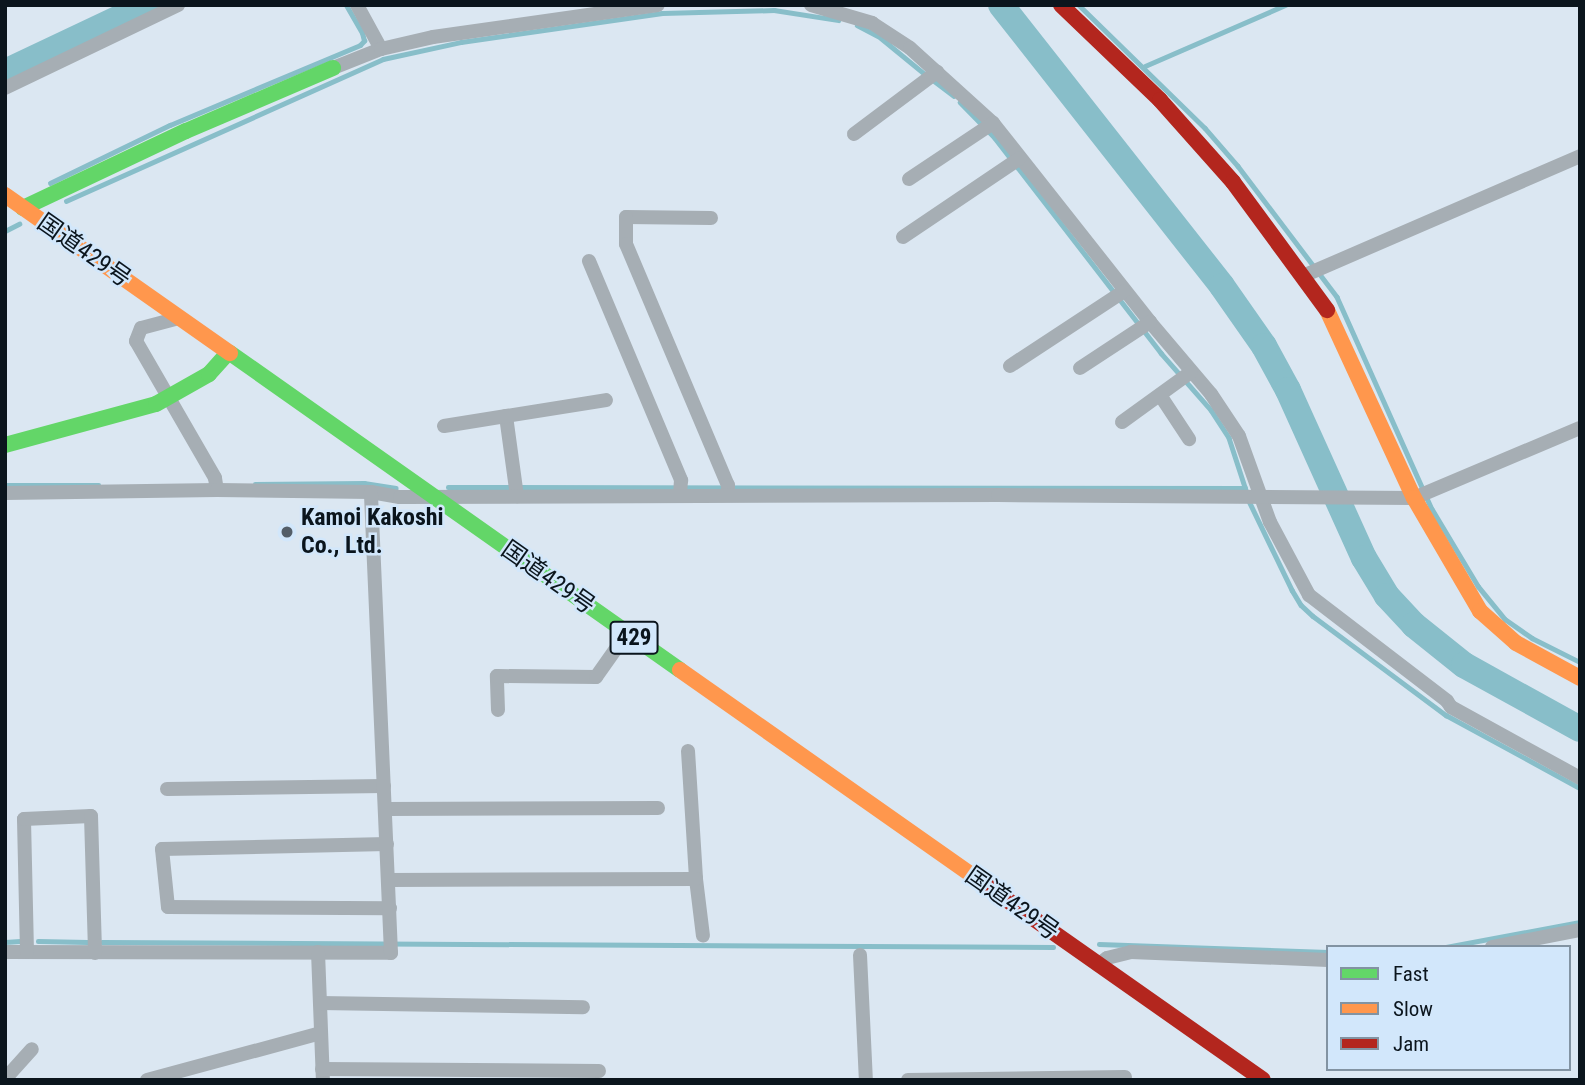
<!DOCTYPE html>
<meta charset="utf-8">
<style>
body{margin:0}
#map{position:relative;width:1585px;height:1085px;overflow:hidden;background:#dbe7f2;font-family:"Roboto Condensed","Noto Sans JP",sans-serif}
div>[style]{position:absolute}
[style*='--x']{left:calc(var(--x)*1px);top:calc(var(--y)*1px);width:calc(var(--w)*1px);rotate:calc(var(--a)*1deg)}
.stream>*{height:4.5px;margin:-2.25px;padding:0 2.25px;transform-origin:2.25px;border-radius:2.25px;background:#88bec9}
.river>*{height:26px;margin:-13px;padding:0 13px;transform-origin:13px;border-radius:13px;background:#88bec9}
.street>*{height:14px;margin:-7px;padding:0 7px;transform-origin:7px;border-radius:7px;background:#a6aeb4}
.fast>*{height:16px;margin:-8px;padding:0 8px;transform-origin:8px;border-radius:8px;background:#63d668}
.slow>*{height:16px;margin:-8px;padding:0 8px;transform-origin:8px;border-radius:8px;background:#ff974d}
.jam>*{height:16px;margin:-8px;padding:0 8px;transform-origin:8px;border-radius:8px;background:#b3261e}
.dots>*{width:19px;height:19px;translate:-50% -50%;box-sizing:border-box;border:4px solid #d2e7fb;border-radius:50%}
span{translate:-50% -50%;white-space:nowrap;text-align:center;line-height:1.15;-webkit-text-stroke:5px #d2e7fb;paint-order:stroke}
.shield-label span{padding:2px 5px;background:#d2e7fb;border:2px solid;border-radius:5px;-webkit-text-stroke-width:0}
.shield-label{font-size:23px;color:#0b151d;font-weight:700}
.street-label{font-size:24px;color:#0b151d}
.poi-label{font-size:24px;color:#0b151d;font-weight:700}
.left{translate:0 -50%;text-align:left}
.frame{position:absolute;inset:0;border:7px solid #0b151d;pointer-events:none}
.legend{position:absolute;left:1326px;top:945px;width:245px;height:126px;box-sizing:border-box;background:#d2e7fb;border:2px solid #8293a2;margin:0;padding:9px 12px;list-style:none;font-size:21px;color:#0b151d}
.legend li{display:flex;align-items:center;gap:14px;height:35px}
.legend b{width:35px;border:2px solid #8293a2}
</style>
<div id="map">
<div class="stream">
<i style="--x:1079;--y:5;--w:176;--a:44.3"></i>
<i style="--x:1205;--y:128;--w:50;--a:49"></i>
<i style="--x:1238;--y:166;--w:164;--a:52.9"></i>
<i style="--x:1337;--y:297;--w:232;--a:65.9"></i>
<i style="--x:1432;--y:509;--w:90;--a:59.1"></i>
<i style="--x:1478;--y:586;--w:43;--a:50.7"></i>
<i style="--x:1505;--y:619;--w:33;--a:35"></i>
<i style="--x:1532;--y:638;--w:54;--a:26.6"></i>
<i style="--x:857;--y:25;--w:27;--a:28"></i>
<i style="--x:881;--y:38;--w:58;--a:39.4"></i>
<i style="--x:1145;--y:66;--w:153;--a:-23.5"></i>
<i style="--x:933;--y:80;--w:26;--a:37"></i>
<i style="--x:960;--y:102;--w:50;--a:45.8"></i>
<i style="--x:995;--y:138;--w:272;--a:52.3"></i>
<i style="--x:1161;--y:353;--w:76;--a:48.7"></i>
<i style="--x:1211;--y:410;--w:33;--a:57"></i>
<i style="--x:1229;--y:438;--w:58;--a:71.9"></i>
<i style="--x:50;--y:183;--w:133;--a:-25.8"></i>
<i style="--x:170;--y:125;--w:206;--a:-22.8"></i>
<i style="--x:360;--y:45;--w:6;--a:-45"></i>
<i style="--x:364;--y:41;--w:8;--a:-104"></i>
<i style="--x:362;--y:33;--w:32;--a:-120"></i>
<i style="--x:66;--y:201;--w:347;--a:-24.1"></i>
<i style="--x:383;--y:59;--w:80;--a:-12.3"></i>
<i style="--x:461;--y:42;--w:203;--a:-8.2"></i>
<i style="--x:662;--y:13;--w:112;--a:-1.5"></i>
<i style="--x:774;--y:10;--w:65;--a:8.9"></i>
<i style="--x:5;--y:231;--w:16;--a:-27"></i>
<i style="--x:255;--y:484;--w:109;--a:-0.5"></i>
<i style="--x:364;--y:483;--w:32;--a:9"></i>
<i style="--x:5;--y:485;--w:94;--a:0"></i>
<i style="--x:448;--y:487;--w:797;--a:0.07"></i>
<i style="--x:1249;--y:501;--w:99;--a:64.2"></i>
<i style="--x:1292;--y:590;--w:17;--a:59"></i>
<i style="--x:1301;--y:605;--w:16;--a:43"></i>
<i style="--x:1313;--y:616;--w:166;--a:36.7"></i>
<i style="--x:1446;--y:715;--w:153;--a:28.6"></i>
<i style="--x:38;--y:941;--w:49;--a:1.2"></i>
<i style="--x:5;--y:942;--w:15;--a:-4"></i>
<i style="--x:102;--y:942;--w:951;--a:0.3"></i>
<i style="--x:1099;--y:944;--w:229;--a:2"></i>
<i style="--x:1446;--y:947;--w:136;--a:-10.6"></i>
</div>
<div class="river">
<i style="--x:1001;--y:5;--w:357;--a:51.8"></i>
<i style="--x:1222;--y:286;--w:73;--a:55"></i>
<i style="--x:1264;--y:346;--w:50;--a:61.4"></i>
<i style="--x:1288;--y:390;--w:184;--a:65.7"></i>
<i style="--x:1364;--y:558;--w:44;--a:58.8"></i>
<i style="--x:1387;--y:596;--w:40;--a:47"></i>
<i style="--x:1414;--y:625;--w:64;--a:38.7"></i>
<i style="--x:1464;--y:665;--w:132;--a:28.9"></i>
<i style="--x:5;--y:72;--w:157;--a:-25.3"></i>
</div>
<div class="street">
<i style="--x:357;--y:5;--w:50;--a:61.4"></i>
<i style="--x:811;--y:5;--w:64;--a:16.4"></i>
<i style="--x:872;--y:23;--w:45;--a:33.3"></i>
<i style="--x:910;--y:48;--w:112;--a:42.1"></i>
<i style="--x:993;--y:123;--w:253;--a:51.7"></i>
<i style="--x:1150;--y:322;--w:94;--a:49.7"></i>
<i style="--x:1211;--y:394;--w:50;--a:56.3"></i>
<i style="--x:1239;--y:436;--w:91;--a:70.2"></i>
<i style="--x:1270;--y:522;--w:83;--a:61.9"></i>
<i style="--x:1309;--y:595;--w:174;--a:37.5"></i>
<i style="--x:1447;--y:701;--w:7;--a:56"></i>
<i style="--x:1451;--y:707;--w:147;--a:28.8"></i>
<i style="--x:333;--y:68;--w:52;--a:-21.6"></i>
<i style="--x:381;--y:49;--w:53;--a:-13"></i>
<i style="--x:433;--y:37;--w:227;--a:-8.1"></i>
<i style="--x:5;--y:88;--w:192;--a:-25.6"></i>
<i style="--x:854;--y:134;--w:104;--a:-36.8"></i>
<i style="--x:909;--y:179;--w:101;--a:-33.7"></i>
<i style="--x:711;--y:218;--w:85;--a:-179.3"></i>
<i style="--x:626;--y:217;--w:27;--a:90"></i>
<i style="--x:626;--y:244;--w:262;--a:67.1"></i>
<i style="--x:728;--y:485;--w:10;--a:90"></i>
<i style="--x:903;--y:237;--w:141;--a:-34"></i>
<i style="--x:589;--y:261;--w:238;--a:67.2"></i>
<i style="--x:681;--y:480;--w:16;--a:94"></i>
<i style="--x:1303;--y:276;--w:302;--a:-23.4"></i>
<i style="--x:179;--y:318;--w:39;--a:165"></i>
<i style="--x:141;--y:328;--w:14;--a:111"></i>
<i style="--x:136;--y:341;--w:158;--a:60"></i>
<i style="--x:215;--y:478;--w:12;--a:81"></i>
<i style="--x:1010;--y:366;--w:136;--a:-33.3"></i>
<i style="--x:1080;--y:368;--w:84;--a:-33.3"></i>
<i style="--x:1160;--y:395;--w:53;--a:56.6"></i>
<i style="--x:506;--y:416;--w:81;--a:82.2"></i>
<i style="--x:1122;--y:422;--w:85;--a:-35.9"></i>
<i style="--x:444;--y:426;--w:164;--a:-9.1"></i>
<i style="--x:5;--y:493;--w:212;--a:-0.8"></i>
<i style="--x:217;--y:490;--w:154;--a:0.7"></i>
<i style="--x:371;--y:492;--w:29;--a:10"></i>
<i style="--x:400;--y:497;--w:598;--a:-0.19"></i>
<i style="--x:998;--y:495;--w:416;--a:0.4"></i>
<i style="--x:1414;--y:498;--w:180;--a:-22.9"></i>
<i style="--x:498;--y:710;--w:34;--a:-92"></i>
<i style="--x:497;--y:676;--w:99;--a:0.6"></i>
<i style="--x:596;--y:677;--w:54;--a:-54.8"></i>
<i style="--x:688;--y:751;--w:128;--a:86.4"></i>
<i style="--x:696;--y:879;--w:57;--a:83"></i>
<i style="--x:167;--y:789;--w:217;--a:-0.8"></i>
<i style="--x:386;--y:809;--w:272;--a:-0.2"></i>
<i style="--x:387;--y:844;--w:225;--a:178.7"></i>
<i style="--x:162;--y:849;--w:58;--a:84.1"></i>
<i style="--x:168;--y:907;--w:222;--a:0.3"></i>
<i style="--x:389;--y:880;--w:307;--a:-0.2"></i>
<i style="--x:1492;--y:947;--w:90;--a:-10.9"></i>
<i style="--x:5;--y:952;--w:386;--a:0.1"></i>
<i style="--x:391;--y:953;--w:461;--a:-92.5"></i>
<i style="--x:27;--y:952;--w:133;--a:-91.3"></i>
<i style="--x:24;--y:819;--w:67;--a:-2.6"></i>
<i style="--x:91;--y:816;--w:137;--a:88.3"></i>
<i style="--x:318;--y:952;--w:128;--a:87.8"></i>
<i style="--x:860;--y:955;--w:125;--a:87.3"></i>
<i style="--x:1098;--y:965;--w:11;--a:-38"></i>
<i style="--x:1107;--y:958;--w:25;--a:-14"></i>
<i style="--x:1131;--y:952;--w:197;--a:2.3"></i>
<i style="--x:320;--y:1003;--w:263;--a:0.9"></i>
<i style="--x:322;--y:1069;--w:277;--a:0.4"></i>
<i style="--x:5;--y:1079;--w:40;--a:-48"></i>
<i style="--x:147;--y:1080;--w:180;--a:-15.1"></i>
<i style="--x:908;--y:1080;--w:217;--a:-0.8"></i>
</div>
<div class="fast">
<i style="--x:23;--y:208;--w:180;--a:-25.3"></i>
<i style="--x:186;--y:131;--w:160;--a:-23.2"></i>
<i style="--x:230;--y:353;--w:550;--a:35.16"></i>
<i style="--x:5;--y:445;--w:156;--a:-15.2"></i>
<i style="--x:156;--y:404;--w:61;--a:-29.5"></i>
<i style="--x:209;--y:374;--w:27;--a:-48"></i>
</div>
<div class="slow">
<i style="--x:5;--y:195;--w:275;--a:35.1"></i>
<i style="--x:1327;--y:310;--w:207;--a:65.2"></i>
<i style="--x:1414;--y:498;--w:131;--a:59.7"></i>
<i style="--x:1480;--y:611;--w:48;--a:41.6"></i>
<i style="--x:1516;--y:643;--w:73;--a:28.7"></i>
<i style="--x:680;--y:670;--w:370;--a:35.1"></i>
</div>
<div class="jam">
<i style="--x:1061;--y:5;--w:137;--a:43.8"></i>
<i style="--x:1160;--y:100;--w:110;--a:48.3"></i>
<i style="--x:1233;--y:182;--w:159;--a:53.7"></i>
<i style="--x:983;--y:883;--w:342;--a:35.1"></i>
</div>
<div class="dots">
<i style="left:287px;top:532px;background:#545e68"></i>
</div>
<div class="shield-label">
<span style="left:634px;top:638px">429</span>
</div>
<div class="street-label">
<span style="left:84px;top:251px;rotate:35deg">国道429号</span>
<span style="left:548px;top:578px;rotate:35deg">国道429号</span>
<span style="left:1012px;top:904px;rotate:35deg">国道429号</span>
</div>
<div class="poi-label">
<span class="left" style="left:301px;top:532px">Kamoi Kakoshi<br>Co., Ltd.</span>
</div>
<div class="frame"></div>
<ul class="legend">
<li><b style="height:9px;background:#63d668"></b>Fast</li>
<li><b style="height:9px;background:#ff974d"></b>Slow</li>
<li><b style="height:9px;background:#b3261e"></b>Jam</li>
</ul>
</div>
